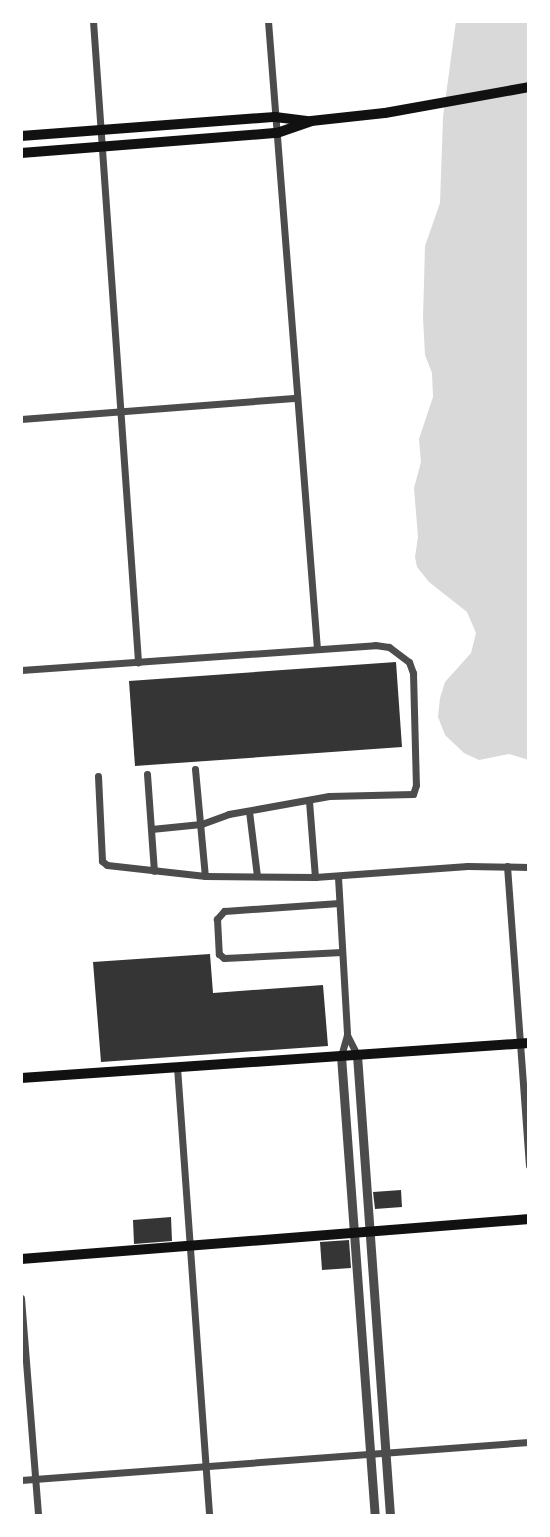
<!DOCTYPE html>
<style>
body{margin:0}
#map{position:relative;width:550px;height:1537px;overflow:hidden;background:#fff;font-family:Helvetica,sans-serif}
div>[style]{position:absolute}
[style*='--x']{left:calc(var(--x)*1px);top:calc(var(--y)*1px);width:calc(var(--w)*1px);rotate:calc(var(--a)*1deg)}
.water>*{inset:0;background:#d9d9d9}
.building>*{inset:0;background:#353535}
.minor>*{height:7px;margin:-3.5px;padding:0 3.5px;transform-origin:3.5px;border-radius:3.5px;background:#4c4c4c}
.tertiary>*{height:9px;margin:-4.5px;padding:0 4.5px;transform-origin:4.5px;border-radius:4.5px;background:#4c4c4c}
.secondary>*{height:10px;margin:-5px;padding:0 5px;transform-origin:5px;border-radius:5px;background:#111}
span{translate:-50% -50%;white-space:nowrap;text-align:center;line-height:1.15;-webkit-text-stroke:5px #fff;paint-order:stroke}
.frame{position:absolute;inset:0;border:23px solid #fff;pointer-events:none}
</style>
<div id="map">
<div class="water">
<i style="clip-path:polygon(456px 21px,529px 21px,529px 760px,509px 754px,479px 760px,464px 753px,445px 735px,438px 717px,440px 698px,445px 682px,471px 653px,476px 633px,467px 612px,429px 582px,417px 567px,415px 557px,418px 537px,414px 488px,421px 462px,419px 439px,433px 397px,432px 373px,425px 355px,423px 318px,425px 246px,440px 203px,443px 117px)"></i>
</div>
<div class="building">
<i style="clip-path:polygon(396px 662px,402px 747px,135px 766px,129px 681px)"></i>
<i style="clip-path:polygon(210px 954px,213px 993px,323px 985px,328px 1046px,101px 1062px,93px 962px)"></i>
<i style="clip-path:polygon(401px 1190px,402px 1207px,375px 1209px,373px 1192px)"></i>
<i style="clip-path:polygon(171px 1217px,172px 1241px,134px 1244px,133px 1220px)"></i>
<i style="clip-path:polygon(349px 1240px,351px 1268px,322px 1270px,320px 1242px)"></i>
</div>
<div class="minor">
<i style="--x:93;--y:21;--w:643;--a:85.98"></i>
<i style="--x:268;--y:21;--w:630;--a:85.54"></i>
<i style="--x:21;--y:419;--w:277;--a:-4.4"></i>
<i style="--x:21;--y:670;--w:355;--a:-4"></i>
<i style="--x:375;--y:645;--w:14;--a:8"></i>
<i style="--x:389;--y:647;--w:25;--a:37"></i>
<i style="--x:409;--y:662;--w:12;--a:70"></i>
<i style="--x:413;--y:673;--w:112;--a:88.5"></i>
<i style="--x:416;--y:785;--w:9;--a:108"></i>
<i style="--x:413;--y:794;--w:84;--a:178.6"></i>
<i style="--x:329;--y:796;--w:102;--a:169.8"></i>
<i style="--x:229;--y:814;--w:30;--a:160"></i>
<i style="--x:201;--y:824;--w:50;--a:174.3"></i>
<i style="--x:195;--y:769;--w:107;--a:84.7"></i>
<i style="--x:147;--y:774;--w:97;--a:85.9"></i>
<i style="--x:98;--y:776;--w:85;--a:87.3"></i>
<i style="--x:102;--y:861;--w:6;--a:39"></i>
<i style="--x:107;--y:865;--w:99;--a:6.4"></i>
<i style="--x:205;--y:876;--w:110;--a:0.5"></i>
<i style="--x:315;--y:877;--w:153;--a:-4.1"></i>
<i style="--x:468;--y:866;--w:61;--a:0.9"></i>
<i style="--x:309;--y:801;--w:76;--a:85.5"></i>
<i style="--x:249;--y:811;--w:65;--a:83"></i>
<i style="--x:507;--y:866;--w:300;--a:85.8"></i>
<i style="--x:338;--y:877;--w:158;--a:86.7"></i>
<i style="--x:347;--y:1035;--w:22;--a:106"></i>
<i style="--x:339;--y:903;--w:115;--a:176"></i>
<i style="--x:224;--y:911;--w:11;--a:131"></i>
<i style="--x:217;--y:919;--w:35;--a:87"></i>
<i style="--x:219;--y:954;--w:6;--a:39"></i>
<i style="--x:224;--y:958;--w:118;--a:-2.9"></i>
<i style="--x:347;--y:1035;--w:22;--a:63"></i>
<i style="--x:177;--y:1067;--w:450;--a:85.9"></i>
<i style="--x:21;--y:1298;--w:219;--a:85.5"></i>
<i style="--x:21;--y:1480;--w:509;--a:-4.28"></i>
</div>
<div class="tertiary">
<i style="--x:357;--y:1055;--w:462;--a:85.9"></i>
<i style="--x:341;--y:1056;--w:461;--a:85.8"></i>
</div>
<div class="secondary">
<i style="--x:21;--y:136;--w:255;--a:-4.3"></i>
<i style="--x:275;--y:117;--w:32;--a:7"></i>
<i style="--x:21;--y:153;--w:257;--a:-4.5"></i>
<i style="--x:277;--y:133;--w:36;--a:-19"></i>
<i style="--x:311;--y:121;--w:74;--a:-6.2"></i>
<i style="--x:385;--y:113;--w:146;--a:-10.2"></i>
<i style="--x:21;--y:1078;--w:509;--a:-3.94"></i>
<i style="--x:21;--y:1259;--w:510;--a:-4.5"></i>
</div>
<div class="frame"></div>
</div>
